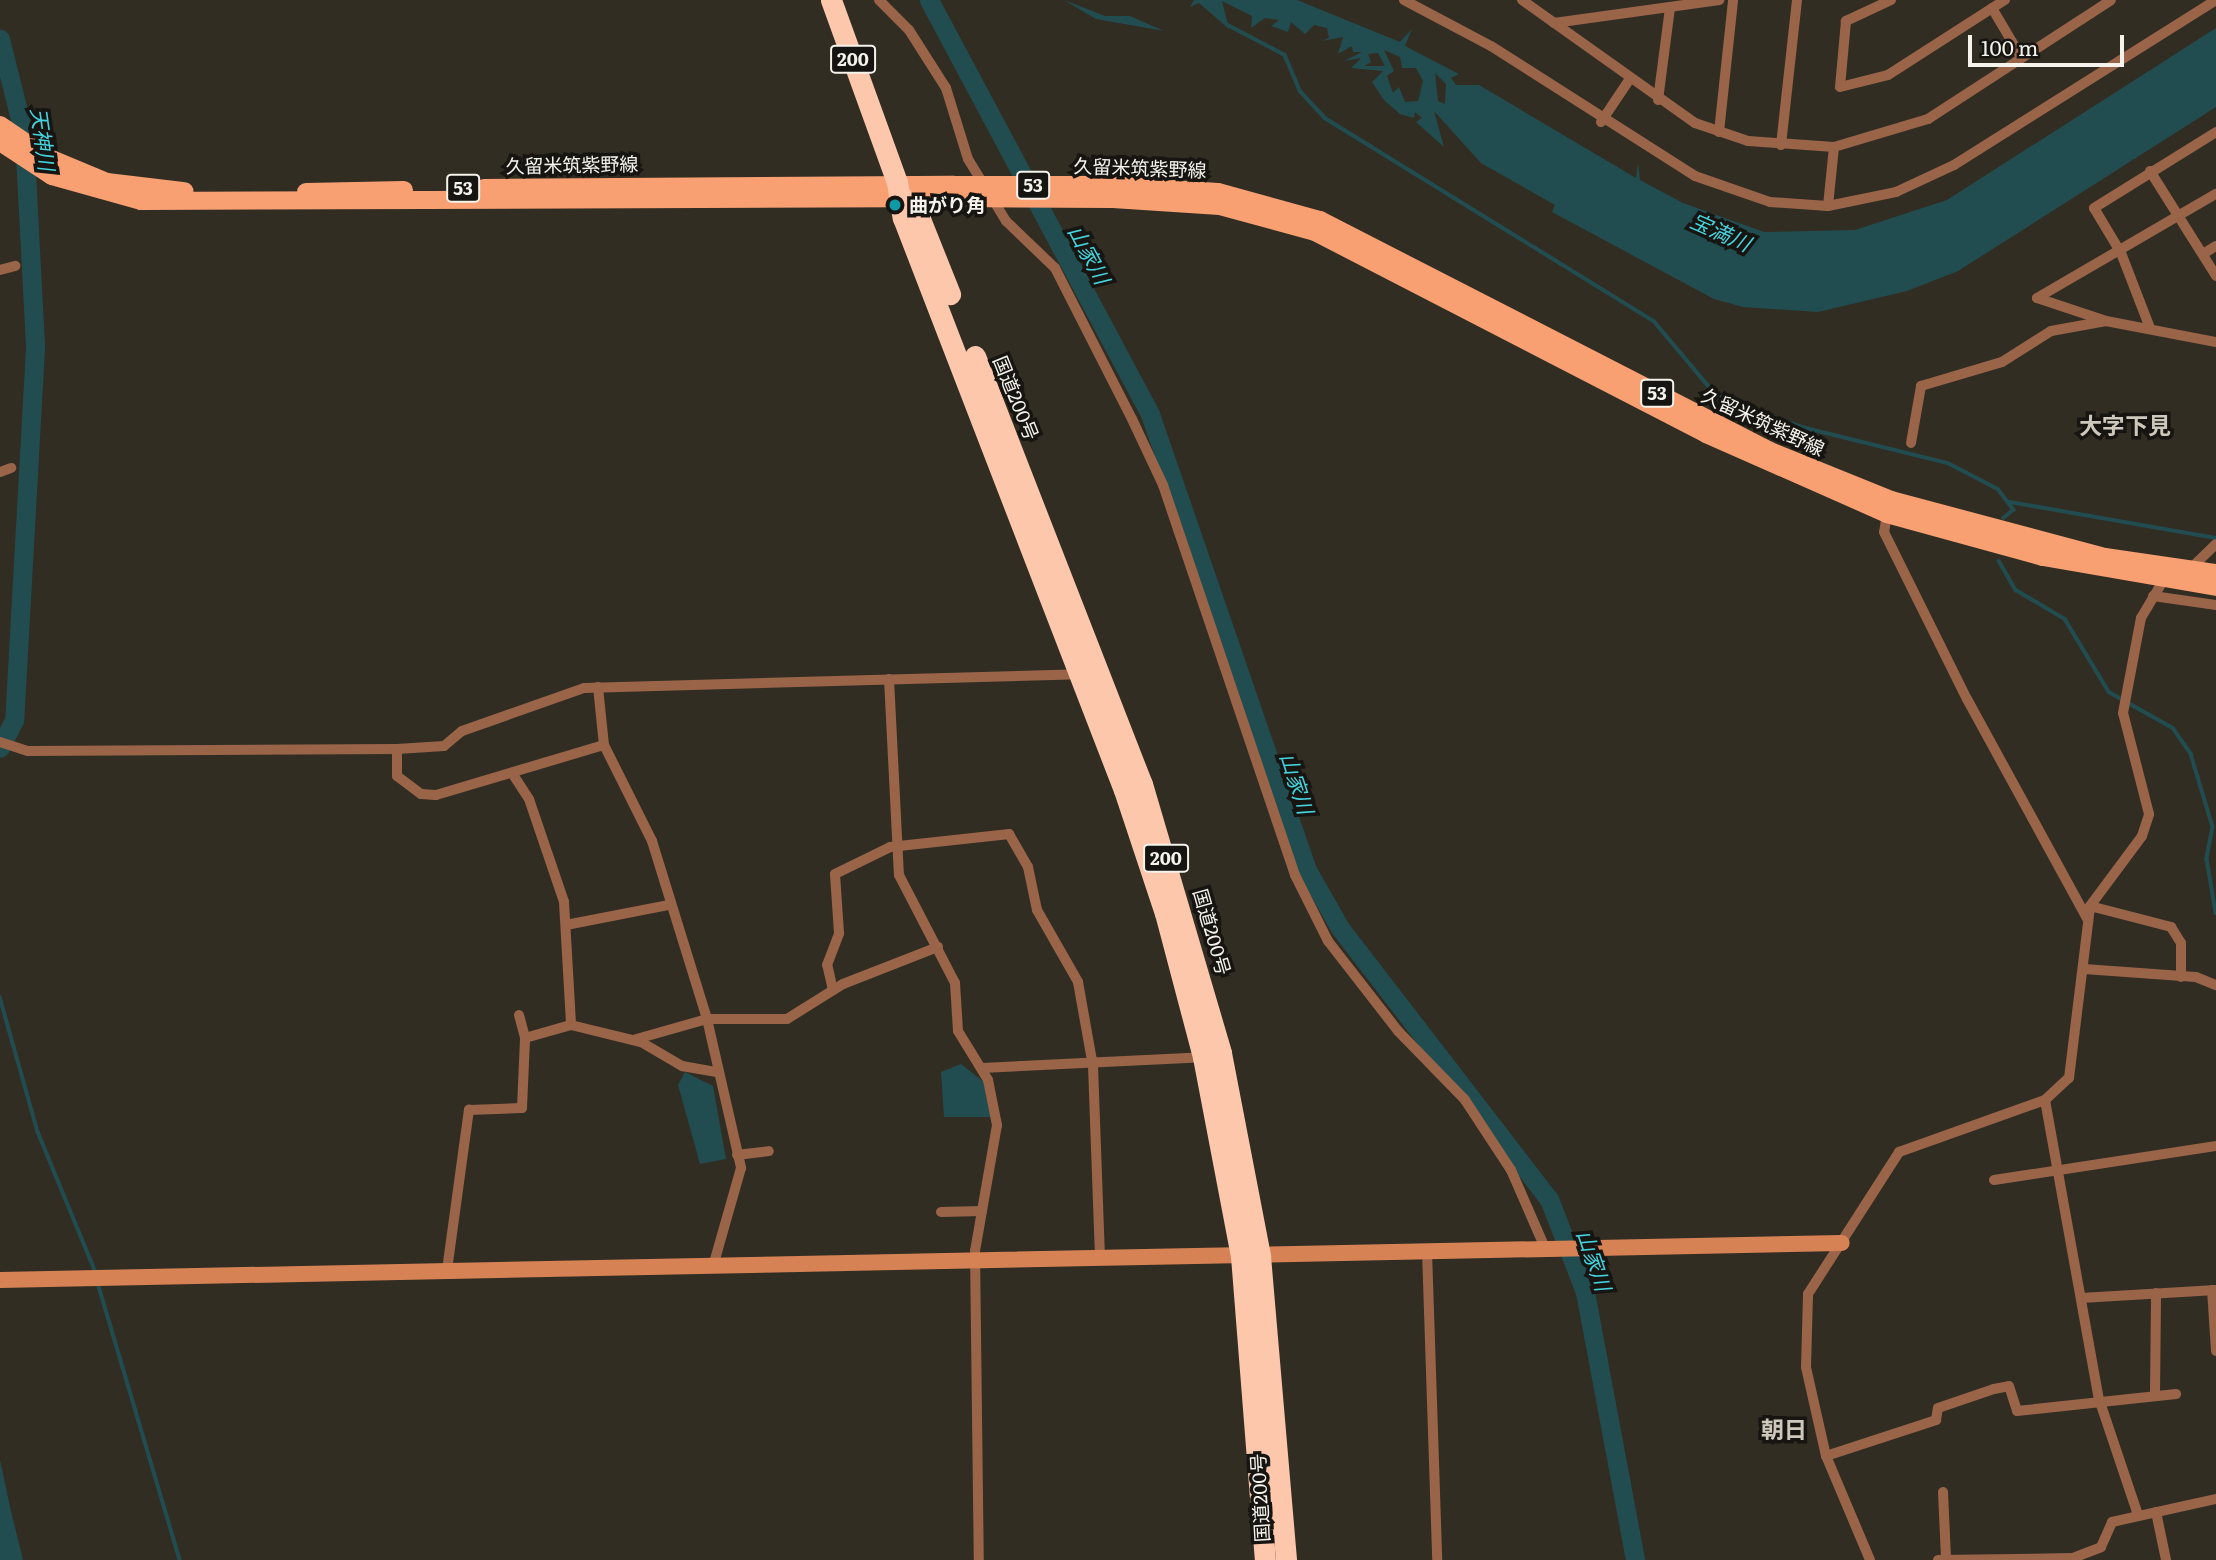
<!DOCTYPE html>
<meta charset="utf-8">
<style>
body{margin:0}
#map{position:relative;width:2216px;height:1560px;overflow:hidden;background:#312d23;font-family:Literata,"Noto Sans JP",serif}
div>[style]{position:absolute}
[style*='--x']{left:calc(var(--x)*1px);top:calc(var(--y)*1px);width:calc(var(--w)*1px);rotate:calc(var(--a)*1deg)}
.water>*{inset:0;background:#224d50}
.stream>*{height:3.5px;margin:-1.75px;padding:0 1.75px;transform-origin:1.75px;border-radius:1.75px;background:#224d50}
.river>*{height:19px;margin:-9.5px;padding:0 9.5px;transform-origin:9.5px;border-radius:9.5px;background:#224d50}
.street>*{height:10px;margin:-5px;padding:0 5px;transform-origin:5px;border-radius:5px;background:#9a6449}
.secondary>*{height:16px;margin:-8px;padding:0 8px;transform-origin:8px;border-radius:8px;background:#d78255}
.primary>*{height:18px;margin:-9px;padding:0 9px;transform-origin:9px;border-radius:9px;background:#f9a073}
.highway>*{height:21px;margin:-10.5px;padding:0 10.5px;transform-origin:10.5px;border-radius:10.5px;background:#fdc7ac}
.primary-bridge>*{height:18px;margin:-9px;padding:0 9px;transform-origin:9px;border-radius:9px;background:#f9a073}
.dots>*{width:19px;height:19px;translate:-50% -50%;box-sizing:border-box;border:4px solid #171511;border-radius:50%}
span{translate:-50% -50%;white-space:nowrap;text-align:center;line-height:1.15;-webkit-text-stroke:7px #171511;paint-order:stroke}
.shield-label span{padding:2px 5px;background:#171511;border:2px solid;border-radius:5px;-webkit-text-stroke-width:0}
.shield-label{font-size:18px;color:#f5f3ec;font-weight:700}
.street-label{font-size:19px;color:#f5f3ec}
.poi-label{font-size:19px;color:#f5f3ec;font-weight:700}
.left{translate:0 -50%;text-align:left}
.water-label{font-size:21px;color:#45d4df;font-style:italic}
.quarter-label{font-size:23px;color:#cdc8bb;font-weight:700}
.scale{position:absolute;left:1968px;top:35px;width:156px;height:32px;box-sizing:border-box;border:4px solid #f5f3ec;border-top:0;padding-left:9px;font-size:21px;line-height:24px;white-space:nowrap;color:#f5f3ec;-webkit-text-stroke:5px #171511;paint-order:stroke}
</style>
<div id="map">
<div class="water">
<i style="clip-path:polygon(1064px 0,1105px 16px,1130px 16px,1164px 31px,1096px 19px)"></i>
<i style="clip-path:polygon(evenodd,1194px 0,1297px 0,1400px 42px,1412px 29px,1405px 46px,1459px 74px,1451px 78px,1456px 85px,1479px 85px,1636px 178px,1638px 163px,1640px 180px,1683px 203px,1764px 232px,1855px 230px,1947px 200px,2216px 28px,2216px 107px,1958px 271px,1907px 291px,1818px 312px,1743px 307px,1714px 299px,1552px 212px,1555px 205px,1481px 163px,1434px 111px,1444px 147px,1416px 122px,1422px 118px,1415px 112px,1414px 118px,1400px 114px,1384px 100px,1372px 82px,1383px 71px,1351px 68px,1361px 58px,1344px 61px,1362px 52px,1353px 52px,1352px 46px,1338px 54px,1343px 37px,1322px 41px,1329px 38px,1327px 28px,1314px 25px,1305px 34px,1291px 22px,1288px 32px,1271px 26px,1279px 20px,1265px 18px,1251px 28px,1252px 16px,1222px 1px,1229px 29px,1199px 3px,1190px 7px,1194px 0,1384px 50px,1400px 57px,1402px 68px,1416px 68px,1423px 81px,1418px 101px,1405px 102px,1399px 87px,1393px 93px,1387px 76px,1394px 71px,1384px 50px,1194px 0,1378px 53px,1385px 66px,1364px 66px,1371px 62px,1368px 54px,1378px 53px,1194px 0,1435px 73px,1446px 84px,1445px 104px,1438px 101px,1435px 73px)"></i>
<i style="clip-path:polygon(961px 1064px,985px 1083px,993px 1117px,944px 1117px,941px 1072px)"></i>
<i style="clip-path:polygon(685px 1072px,713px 1086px,726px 1159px,700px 1164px,678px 1085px)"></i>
<i style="clip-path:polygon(0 1460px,10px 1507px,23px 1560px,0 1560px)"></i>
</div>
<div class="stream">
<i style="--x:1206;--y:0;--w:18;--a:49"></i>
<i style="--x:1228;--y:25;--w:64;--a:27.8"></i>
<i style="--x:1285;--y:55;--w:39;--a:67"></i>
<i style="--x:1300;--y:91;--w:37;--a:47"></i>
<i style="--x:1325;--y:118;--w:387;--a:31.7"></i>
<i style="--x:1654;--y:321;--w:98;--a:50"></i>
<i style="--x:1717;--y:396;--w:90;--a:20"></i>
<i style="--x:1802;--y:427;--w:150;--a:13.9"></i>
<i style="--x:1948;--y:463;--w:56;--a:27.5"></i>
<i style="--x:1998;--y:489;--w:26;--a:53"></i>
<i style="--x:2014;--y:510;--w:13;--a:141"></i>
<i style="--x:2010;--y:502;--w:209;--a:9.9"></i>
<i style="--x:1999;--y:561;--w:34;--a:60"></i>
<i style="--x:2016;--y:590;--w:57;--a:30.6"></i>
<i style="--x:2065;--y:619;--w:85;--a:58.9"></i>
<i style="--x:2109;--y:692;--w:73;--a:29.4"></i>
<i style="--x:2173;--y:728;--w:32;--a:55"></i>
<i style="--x:2191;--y:754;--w:76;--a:73.2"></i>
<i style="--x:2213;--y:827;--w:33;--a:101"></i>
<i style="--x:2207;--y:859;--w:55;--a:80.5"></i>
<i style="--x:0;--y:997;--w:140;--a:74.3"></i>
<i style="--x:38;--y:1132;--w:152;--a:67.6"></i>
<i style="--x:98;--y:1283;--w:289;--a:73.5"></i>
</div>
<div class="river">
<i style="--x:929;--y:0;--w:469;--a:61.9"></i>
<i style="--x:1150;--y:414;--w:482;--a:71"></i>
<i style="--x:1307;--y:870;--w:67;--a:60.4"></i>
<i style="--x:1340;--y:928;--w:342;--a:52.4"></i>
<i style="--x:1549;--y:1199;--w:100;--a:68.8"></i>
<i style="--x:1585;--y:1292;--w:273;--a:79.4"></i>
<i style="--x:0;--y:39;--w:99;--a:76"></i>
<i style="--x:24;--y:135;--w:213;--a:87"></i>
<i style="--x:35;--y:348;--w:373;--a:93.2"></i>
<i style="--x:14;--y:720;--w:31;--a:117"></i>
</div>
<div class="street">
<i style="--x:879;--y:0;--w:42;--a:45"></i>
<i style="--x:909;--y:30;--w:69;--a:57.5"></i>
<i style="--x:946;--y:88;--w:74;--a:72.8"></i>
<i style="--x:968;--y:159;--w:73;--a:58.5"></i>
<i style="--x:1006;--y:221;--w:68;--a:43.8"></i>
<i style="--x:1055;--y:268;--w:169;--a:63"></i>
<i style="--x:1132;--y:419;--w:73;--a:64.8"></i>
<i style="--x:1163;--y:485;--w:412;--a:71.3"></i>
<i style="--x:1295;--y:875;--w:74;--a:63.4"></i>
<i style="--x:1328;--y:941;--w:114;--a:52.1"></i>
<i style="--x:1398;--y:1031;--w:96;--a:45.8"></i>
<i style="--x:1465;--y:1100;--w:84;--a:56.7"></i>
<i style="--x:1511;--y:1170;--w:85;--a:66.4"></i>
<i style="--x:1404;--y:0;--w:98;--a:27.9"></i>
<i style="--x:1491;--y:46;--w:242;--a:32.5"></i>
<i style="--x:1695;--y:176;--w:79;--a:19.1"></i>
<i style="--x:1770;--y:202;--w:58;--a:3.9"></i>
<i style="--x:1828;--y:206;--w:69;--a:-11.6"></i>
<i style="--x:1896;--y:192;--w:64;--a:-25"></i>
<i style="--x:1954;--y:165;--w:310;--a:-32.2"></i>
<i style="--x:1522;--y:0;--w:212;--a:35.4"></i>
<i style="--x:1695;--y:123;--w:56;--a:18.8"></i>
<i style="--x:1748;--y:141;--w:86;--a:4"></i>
<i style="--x:1834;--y:147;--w:98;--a:-16.6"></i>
<i style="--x:1928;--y:119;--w:218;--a:-33"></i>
<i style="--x:1891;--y:0;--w:50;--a:155"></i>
<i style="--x:1846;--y:21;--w:66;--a:95.2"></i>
<i style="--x:1840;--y:87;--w:49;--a:-14"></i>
<i style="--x:1888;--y:75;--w:139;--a:-32.7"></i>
<i style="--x:1992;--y:8;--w:57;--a:59.4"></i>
<i style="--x:1554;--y:23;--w:167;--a:-7.9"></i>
<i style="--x:1658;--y:100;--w:93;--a:-82.6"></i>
<i style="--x:1601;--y:122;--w:50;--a:-56.3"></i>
<i style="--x:1719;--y:132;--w:133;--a:-83.9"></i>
<i style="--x:1781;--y:145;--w:146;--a:-83.7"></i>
<i style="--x:2150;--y:171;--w:124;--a:57.8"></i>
<i style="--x:1828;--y:206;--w:59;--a:-84.2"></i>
<i style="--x:2203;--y:254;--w:15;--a:-32"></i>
<i style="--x:0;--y:270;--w:16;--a:-15"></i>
<i style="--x:2037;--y:298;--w:207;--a:-30.2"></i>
<i style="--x:2037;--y:298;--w:73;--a:18.4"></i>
<i style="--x:2106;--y:321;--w:112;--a:10.8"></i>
<i style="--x:2150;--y:328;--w:80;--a:-111.1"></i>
<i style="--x:2121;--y:253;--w:52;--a:-121"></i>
<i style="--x:2094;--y:208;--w:144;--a:-31.9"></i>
<i style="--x:1911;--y:443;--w:58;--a:-80"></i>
<i style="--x:1921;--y:386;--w:84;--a:-16.5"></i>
<i style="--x:2002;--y:362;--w:58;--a:-32.3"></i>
<i style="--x:2051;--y:331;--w:56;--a:-10.3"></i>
<i style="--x:0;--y:472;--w:12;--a:-20"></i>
<i style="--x:1887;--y:514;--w:18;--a:99"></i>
<i style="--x:1884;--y:532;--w:186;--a:63.6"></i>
<i style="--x:1967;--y:699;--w:252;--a:61.3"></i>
<i style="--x:2189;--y:570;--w:37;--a:-44"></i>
<i style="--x:2153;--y:596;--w:64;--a:8.1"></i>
<i style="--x:889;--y:679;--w:196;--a:87.1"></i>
<i style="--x:899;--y:875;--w:122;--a:62.6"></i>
<i style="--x:955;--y:983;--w:48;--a:86.4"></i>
<i style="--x:958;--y:1031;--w:57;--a:58.5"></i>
<i style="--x:988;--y:1080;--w:46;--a:78.7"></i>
<i style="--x:997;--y:1125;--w:128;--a:99.9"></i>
<i style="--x:975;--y:1251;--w:309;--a:89.3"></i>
<i style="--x:598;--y:687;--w:58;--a:84.1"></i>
<i style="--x:604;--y:745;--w:107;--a:63.4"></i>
<i style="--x:652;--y:841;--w:186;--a:72.8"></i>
<i style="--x:707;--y:1019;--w:153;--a:77.1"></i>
<i style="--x:741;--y:1168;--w:102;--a:105.9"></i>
<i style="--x:0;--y:742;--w:29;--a:18"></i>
<i style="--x:28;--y:751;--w:369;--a:-0.3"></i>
<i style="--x:397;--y:749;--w:47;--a:-3.7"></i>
<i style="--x:444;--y:746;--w:23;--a:-40"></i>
<i style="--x:462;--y:731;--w:129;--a:-19.4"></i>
<i style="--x:584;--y:688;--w:496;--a:-1.6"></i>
<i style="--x:397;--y:749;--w:27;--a:90"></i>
<i style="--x:397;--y:776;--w:30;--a:37"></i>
<i style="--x:421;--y:794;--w:15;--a:4"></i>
<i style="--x:436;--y:795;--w:175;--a:-16.6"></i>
<i style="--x:514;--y:776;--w:27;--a:57"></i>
<i style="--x:529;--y:799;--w:109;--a:71.2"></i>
<i style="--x:564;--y:902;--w:123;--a:86.7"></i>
<i style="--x:2090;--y:906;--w:84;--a:14.5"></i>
<i style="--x:2171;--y:927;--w:19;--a:58"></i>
<i style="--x:2181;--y:943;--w:34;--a:90"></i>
<i style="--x:566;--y:925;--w:105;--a:-11"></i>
<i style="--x:2084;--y:969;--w:112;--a:4.1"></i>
<i style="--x:2196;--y:977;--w:22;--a:22"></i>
<i style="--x:833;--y:990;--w:26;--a:-103"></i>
<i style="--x:827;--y:965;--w:34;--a:-69"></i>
<i style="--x:839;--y:933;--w:59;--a:-93.9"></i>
<i style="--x:835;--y:874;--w:61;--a:-26.1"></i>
<i style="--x:890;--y:847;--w:120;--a:-6.2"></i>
<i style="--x:1009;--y:834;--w:38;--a:60"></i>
<i style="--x:1028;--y:867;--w:44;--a:78.2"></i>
<i style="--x:1037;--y:910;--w:83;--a:60.3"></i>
<i style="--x:1078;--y:982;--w:85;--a:79.9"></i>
<i style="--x:1093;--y:1066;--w:193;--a:87.9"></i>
<i style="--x:519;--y:1015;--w:24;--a:75"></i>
<i style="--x:633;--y:1040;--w:77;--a:-15.8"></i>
<i style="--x:707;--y:1019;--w:80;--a:0"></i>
<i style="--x:787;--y:1019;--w:66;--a:-32"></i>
<i style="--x:843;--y:984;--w:102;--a:-21.3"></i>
<i style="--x:982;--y:1068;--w:221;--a:-2.8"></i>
<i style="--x:2045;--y:1100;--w:304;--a:79.8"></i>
<i style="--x:2099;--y:1399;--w:122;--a:71.4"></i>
<i style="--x:737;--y:1155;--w:32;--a:-7"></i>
<i style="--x:1994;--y:1180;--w:225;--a:-8.7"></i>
<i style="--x:941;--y:1212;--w:41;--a:-1.4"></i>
<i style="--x:1427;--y:1251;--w:309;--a:88.1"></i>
<i style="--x:447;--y:1270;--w:162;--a:-82.2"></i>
<i style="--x:469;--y:1110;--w:53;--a:-2.2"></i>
<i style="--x:522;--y:1108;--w:70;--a:-87.5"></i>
<i style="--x:525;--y:1038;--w:48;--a:-15.8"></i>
<i style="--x:571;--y:1025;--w:72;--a:13.7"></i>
<i style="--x:641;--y:1042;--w:48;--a:30.3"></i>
<i style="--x:682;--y:1066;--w:34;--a:10"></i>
<i style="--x:2212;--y:1290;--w:61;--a:86.2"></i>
<i style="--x:2081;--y:1298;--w:135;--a:-3.4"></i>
<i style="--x:2155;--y:1394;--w:101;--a:-89.4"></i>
<i style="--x:1826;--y:1456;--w:116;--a:-18.1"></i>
<i style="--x:1936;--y:1420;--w:12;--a:-81"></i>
<i style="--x:1938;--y:1408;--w:59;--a:-18.7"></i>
<i style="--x:1994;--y:1389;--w:15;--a:-11"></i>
<i style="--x:2009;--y:1386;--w:26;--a:72"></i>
<i style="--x:2017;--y:1411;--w:160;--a:-6.1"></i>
<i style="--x:1943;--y:1492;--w:66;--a:87.4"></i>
<i style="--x:2156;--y:1512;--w:49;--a:78.2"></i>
<i style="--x:1870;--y:1560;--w:113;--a:-112.9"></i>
<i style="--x:1826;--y:1456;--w:91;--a:-102.7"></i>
<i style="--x:1806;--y:1367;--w:73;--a:-88.4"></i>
<i style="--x:1808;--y:1294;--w:169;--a:-57.3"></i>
<i style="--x:1899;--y:1152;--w:155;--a:-19.6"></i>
<i style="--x:2045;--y:1100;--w:33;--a:-43"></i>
<i style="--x:2069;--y:1078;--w:173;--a:-83"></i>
<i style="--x:2090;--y:906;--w:87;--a:-53.4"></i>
<i style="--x:2142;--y:836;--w:23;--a:-72"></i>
<i style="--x:2149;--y:814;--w:104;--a:-104.4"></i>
<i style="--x:2123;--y:713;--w:97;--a:-79.3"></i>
<i style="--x:2141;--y:618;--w:43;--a:-59.3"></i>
<i style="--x:1938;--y:1560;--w:135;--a:-0.8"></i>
<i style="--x:2073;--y:1558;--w:30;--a:-21"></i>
<i style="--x:2101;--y:1547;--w:27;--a:-66"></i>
<i style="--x:2112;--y:1522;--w:107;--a:-12.5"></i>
</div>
<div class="secondary">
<i style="--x:0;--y:1280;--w:1842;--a:-1.15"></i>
</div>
<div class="primary">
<i style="--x:0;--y:125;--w:57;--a:34.2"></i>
<i style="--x:47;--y:157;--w:65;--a:22.6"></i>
<i style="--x:107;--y:182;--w:78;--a:6.7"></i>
<i style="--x:0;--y:142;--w:62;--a:33.2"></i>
<i style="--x:52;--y:176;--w:92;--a:15.7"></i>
<i style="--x:141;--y:201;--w:817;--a:-0.21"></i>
<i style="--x:1112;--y:185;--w:106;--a:3.8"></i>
<i style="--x:1218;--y:192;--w:106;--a:15.4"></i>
<i style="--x:1320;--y:220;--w:506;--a:27.17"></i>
<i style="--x:1770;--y:451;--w:131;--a:22"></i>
<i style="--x:1891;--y:500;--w:221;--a:14.9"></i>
<i style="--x:2105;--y:557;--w:112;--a:8.2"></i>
<i style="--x:484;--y:188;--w:470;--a:-0.4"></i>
<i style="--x:306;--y:192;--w:98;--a:-1.2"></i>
<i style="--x:1113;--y:199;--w:107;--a:3.7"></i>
<i style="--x:1220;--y:206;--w:98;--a:15.3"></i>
<i style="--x:1315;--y:232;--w:440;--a:27.3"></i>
<i style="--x:1706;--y:434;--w:198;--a:23.8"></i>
<i style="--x:1887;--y:514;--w:162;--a:15.4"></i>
<i style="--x:2043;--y:557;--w:176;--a:9.8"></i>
</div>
<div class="highway">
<i style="--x:831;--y:0;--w:194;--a:70.1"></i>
<i style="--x:897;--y:182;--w:36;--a:81"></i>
<i style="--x:903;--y:218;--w:613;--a:68.88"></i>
<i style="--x:1124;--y:790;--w:130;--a:71.6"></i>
<i style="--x:1165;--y:913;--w:149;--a:75.2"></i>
<i style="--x:1203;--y:1057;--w:203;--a:79.2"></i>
<i style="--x:1241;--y:1256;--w:305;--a:85.5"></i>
<i style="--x:901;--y:196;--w:30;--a:50"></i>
<i style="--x:920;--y:219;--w:81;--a:68.2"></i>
<i style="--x:975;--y:356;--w:459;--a:68.7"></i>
<i style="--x:1142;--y:784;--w:280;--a:73.6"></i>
<i style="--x:1221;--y:1053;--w:207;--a:79.1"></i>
<i style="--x:1260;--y:1256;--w:305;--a:85.1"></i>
</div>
<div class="primary-bridge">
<i style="--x:954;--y:185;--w:158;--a:0"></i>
<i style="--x:958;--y:198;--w:155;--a:0.4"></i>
</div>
<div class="dots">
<i style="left:895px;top:205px;background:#0f9aa8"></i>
</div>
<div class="shield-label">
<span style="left:853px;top:59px">200</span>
<span style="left:1033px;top:185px">53</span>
<span style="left:463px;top:188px">53</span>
<span style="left:1657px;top:393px">53</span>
<span style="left:1166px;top:858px">200</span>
</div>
<div class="street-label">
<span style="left:572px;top:165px;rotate:-1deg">久留米筑紫野線</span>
<span style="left:1140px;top:168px;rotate:2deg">久留米筑紫野線</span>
<span style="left:1016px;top:398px;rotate:68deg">国道200号</span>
<span style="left:1763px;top:422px;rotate:25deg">久留米筑紫野線</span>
<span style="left:1212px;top:932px;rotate:74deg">国道200号</span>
<span style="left:1260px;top:1498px;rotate:-93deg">国道200号</span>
</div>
<div class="poi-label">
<span class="left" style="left:909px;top:205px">曲がり角</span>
</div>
<div class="water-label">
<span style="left:44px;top:139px;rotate:82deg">天神川</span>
<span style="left:1721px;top:231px;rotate:24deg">宝満川</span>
<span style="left:1090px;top:254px;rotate:62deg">山家川</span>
<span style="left:1298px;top:783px;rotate:72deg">山家川</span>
<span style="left:1595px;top:1260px;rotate:71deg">山家川</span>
</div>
<div class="quarter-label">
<span style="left:2125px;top:424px">大字下見</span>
<span style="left:1784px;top:1428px">朝日</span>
</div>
<div class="scale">100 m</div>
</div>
